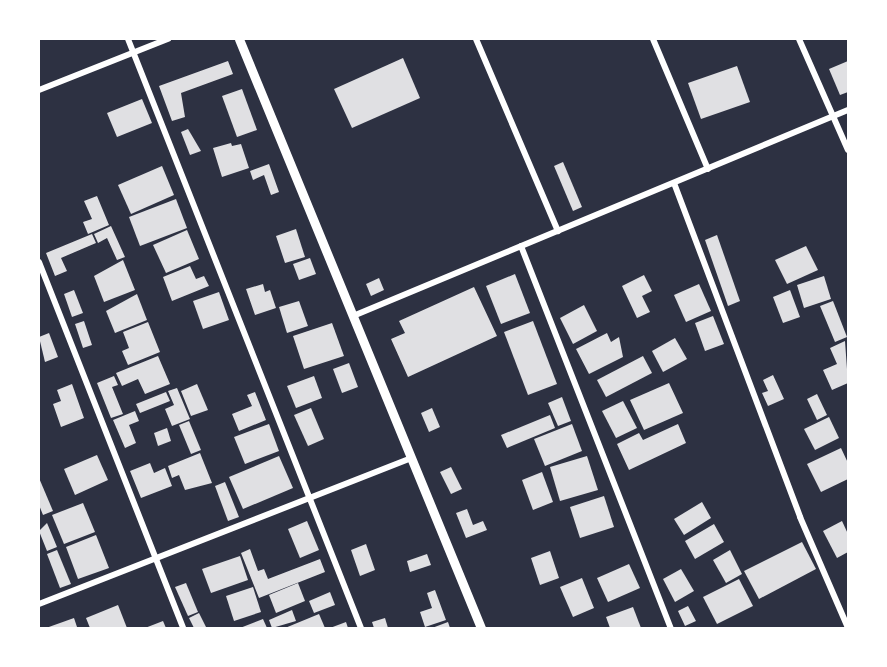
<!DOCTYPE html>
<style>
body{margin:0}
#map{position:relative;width:887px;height:667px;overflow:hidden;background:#2d3142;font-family:"Open Sans",sans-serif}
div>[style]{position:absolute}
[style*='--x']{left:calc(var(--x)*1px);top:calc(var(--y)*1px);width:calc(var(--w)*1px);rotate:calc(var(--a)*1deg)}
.building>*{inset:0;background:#e0e0e3}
.minor>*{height:6px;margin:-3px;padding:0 3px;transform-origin:3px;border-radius:3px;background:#fff}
.tertiary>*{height:9px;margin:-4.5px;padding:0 4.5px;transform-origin:4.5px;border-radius:4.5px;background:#fff}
span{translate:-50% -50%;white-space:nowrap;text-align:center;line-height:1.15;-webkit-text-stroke:6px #fff;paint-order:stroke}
.frame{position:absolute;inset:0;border:40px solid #fff;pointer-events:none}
</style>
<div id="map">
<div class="building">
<i style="clip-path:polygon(403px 58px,420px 98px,352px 128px,334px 89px)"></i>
<i style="clip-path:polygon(228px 61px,233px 74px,181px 93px,185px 117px,172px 121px,159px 86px)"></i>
<i style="clip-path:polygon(848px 61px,848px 92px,840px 95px,829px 69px)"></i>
<i style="clip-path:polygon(737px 66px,750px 102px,701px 119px,688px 83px)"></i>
<i style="clip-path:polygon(242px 89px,257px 130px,237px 137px,222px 96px)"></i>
<i style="clip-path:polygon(142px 99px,152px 123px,117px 137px,107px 113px)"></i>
<i style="clip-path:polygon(188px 129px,201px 151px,190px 155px,181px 132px)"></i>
<i style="clip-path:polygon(231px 143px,232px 146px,241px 144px,249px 168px,222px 177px,213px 148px)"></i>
<i style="clip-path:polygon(563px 162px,582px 207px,573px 211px,554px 166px)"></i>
<i style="clip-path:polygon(269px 164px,279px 192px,271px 195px,264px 175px,253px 180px,250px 171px)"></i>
<i style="clip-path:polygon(162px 166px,174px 195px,131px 214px,118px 185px)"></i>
<i style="clip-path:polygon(97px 196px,109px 225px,88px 234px,83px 222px,92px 219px,84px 201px)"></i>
<i style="clip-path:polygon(176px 199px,187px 228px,140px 246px,129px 217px)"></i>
<i style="clip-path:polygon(111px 226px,125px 257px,117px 260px,107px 238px,98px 243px,94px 234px)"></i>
<i style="clip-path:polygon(296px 229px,305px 257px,285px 263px,276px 236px)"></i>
<i style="clip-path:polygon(187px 230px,199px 259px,166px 273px,153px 245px)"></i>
<i style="clip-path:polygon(92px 234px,96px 243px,61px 258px,67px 271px,55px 276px,46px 253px)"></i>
<i style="clip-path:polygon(717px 235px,740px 301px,728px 306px,705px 240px)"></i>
<i style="clip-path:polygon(806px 246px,818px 270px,787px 284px,775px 260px)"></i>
<i style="clip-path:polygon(310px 258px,316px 274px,299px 280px,293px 264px)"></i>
<i style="clip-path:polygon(123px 260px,135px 290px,104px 302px,94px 276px)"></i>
<i style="clip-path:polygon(190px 266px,196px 279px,204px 276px,209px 286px,172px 301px,163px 277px)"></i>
<i style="clip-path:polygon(515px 274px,530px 313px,501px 324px,486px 286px)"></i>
<i style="clip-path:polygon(644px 275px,652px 291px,642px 296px,650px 312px,637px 318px,622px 286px)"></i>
<i style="clip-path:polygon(824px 276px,831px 299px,804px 308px,797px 285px)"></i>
<i style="clip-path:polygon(379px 278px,384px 290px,371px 296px,366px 284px)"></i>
<i style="clip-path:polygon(263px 284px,265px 292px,270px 290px,276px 308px,255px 315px,246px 289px)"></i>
<i style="clip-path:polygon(699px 284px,711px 311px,686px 322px,674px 295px)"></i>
<i style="clip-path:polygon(474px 287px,497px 336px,408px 377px,391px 339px,405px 333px,399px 321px)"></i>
<i style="clip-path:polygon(74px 290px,83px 313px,72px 317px,64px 294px)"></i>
<i style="clip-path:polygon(790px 290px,800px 317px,783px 323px,773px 297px)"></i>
<i style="clip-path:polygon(219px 292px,229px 320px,203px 329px,193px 301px)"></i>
<i style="clip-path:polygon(137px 294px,147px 320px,115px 333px,106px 311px)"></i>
<i style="clip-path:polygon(299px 301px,308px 326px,287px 333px,279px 307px)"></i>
<i style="clip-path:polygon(833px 301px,847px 337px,835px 342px,820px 306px)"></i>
<i style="clip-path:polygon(584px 305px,597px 331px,573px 344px,560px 318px)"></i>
<i style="clip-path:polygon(713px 316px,724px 344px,705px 351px,695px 323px)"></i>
<i style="clip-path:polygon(84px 321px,92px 345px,83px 348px,75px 324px)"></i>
<i style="clip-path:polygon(533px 321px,557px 384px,528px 395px,504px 332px)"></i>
<i style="clip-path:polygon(148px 322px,160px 352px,128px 365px,122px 351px,129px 348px,123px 332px)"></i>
<i style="clip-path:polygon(332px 323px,344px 356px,304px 369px,293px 336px)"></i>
<i style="clip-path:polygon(49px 333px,58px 357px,45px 362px,39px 337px)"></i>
<i style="clip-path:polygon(607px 333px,611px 342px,619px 337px,623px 357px,589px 374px,576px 349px)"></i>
<i style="clip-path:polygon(675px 338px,687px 359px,663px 372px,652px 351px)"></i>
<i style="clip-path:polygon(845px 341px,848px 383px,832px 390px,823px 370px,837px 364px,830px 348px)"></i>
<i style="clip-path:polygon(158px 356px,170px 384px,145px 394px,138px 379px,122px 386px,116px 373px)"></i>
<i style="clip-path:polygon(643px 356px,652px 373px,606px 397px,597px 380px)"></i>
<i style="clip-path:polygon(349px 363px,358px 387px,342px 393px,333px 369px)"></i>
<i style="clip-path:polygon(773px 375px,784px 399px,768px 406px,762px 393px,768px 391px,763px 380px)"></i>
<i style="clip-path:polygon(114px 376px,118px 385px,112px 387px,123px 414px,111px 418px,97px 383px)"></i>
<i style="clip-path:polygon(314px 376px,322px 398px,296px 408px,287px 386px)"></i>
<i style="clip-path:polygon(669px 383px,683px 413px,644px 430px,630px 400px)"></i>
<i style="clip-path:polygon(72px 384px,84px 418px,61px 427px,53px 404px,61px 401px,57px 390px)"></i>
<i style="clip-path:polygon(197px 384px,208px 410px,191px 416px,181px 391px)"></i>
<i style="clip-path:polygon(177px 388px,190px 419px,172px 426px,165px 409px,174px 405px,168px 391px)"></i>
<i style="clip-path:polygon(166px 392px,170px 401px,140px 413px,136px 404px)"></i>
<i style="clip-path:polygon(255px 392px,266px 420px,239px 431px,232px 414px,252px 406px,247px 395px)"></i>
<i style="clip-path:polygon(817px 394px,827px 415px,817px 420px,807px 399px)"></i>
<i style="clip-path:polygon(562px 397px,571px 421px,558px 426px,548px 403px)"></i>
<i style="clip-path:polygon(623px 401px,637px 428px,616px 438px,602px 411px)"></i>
<i style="clip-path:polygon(311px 408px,324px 439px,308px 446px,294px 415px)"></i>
<i style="clip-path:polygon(432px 408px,440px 427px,429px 432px,421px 413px)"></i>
<i style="clip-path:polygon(135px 411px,139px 421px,129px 425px,136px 443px,125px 448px,113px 420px)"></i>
<i style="clip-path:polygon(550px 415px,555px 428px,507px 448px,501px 435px)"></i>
<i style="clip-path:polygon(829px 417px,839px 438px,815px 450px,804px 429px)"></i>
<i style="clip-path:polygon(189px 421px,201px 450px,191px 454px,179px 425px)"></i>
<i style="clip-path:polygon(269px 424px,279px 451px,245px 464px,234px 437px)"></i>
<i style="clip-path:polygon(572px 424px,582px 451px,545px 466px,534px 439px)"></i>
<i style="clip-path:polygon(678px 424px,686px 443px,629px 470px,617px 444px,639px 433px,643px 440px)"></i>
<i style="clip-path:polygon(167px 428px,171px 441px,158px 446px,154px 433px)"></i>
<i style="clip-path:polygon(841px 448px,848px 463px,848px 479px,821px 492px,807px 464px)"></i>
<i style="clip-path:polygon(200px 453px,212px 483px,185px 490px,179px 475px,172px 478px,168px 466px)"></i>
<i style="clip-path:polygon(97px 455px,108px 480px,75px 495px,64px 469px)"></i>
<i style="clip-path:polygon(279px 456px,293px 488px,243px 509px,229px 477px)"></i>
<i style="clip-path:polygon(587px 456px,598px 490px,560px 501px,550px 467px)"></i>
<i style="clip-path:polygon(150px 463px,154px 473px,165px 468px,172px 486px,141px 498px,130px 471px)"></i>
<i style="clip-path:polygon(451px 467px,462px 489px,451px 494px,440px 472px)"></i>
<i style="clip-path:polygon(542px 472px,553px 502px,533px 510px,522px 480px)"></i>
<i style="clip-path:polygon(39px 478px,53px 511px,43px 515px,39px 505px)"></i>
<i style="clip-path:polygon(225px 482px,239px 517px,228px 521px,215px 486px)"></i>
<i style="clip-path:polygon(604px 496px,614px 527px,580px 538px,570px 507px)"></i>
<i style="clip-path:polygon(702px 502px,711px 518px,684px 535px,674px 519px)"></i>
<i style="clip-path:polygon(83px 503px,95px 532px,64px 544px,52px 515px)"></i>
<i style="clip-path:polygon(467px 509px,473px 525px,483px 521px,487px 530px,466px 538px,456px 513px)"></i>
<i style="clip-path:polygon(307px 521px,319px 550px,300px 558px,288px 529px)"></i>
<i style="clip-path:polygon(842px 521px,848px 534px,848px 552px,837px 558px,823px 531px)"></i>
<i style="clip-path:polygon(47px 523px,57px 547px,47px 551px,39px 531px)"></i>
<i style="clip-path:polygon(714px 524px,724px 542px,695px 559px,685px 541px)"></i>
<i style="clip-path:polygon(96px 535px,109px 568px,78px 579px,66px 547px)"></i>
<i style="clip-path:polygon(802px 542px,816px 569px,759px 599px,744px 571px)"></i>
<i style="clip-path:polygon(366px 544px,375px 570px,360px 576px,351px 550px)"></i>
<i style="clip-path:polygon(250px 549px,258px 571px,264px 569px,268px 579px,320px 559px,325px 572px,259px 598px,241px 553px)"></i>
<i style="clip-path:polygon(57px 550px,71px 584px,60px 588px,47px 554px)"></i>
<i style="clip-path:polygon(730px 550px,742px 574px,726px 583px,713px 560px)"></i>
<i style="clip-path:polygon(550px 551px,559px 578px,540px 585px,531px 558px)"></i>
<i style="clip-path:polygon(427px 554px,431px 565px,410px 572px,407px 561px)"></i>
<i style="clip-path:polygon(240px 556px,248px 580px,211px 593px,202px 569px)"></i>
<i style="clip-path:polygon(629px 564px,640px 588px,608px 602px,597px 578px)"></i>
<i style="clip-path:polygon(681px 569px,694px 591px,675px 602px,663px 579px)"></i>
<i style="clip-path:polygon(582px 578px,594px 608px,573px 617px,560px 587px)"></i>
<i style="clip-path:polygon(739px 579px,753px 606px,717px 624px,703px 597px)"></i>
<i style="clip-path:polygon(186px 583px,198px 612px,188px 616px,175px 587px)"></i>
<i style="clip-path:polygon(298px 583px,305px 601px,276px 613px,269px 595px)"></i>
<i style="clip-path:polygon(253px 587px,261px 612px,234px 621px,226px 596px)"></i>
<i style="clip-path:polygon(435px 590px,446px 620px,425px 627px,420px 612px,432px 608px,427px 593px)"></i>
<i style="clip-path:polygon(330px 592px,335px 605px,314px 613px,309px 601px)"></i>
<i style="clip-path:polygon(118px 605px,127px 628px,90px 628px,86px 618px)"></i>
<i style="clip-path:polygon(688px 606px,696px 621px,685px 626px,678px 611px)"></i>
<i style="clip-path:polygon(633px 607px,641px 628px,610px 628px,606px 617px)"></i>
<i style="clip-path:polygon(292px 610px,296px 621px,272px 628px,269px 620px)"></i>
<i style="clip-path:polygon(199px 613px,206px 627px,194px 628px,189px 618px)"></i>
<i style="clip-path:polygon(319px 614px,325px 628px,285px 628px)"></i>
<i style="clip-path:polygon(74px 618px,77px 627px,46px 628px)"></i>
<i style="clip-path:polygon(385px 618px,388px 628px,374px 628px,372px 622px)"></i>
<i style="clip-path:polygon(263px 619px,267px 628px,240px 628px)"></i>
<i style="clip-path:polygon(163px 621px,166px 628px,145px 628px)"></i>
<i style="clip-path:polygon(346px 622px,348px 628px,330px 628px)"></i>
<i style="clip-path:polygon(448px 622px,450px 628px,432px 628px)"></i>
</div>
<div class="minor">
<i style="--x:128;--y:39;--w:633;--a:68.42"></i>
<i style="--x:476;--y:39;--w:209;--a:66.9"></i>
<i style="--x:653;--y:39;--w:141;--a:67.1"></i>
<i style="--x:799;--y:39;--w:121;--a:66.2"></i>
<i style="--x:39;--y:90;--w:139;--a:-21.6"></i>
<i style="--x:674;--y:183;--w:357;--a:69.3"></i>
<i style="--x:800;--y:517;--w:121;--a:66.6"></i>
<i style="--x:521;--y:246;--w:410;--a:68.6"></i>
<i style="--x:39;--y:262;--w:393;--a:68.5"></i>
<i style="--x:353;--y:316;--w:536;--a:-22.6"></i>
<i style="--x:39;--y:604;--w:400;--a:-21.4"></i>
</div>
<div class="tertiary">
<i style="--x:239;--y:39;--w:637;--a:67.66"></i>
</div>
<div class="frame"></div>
</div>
